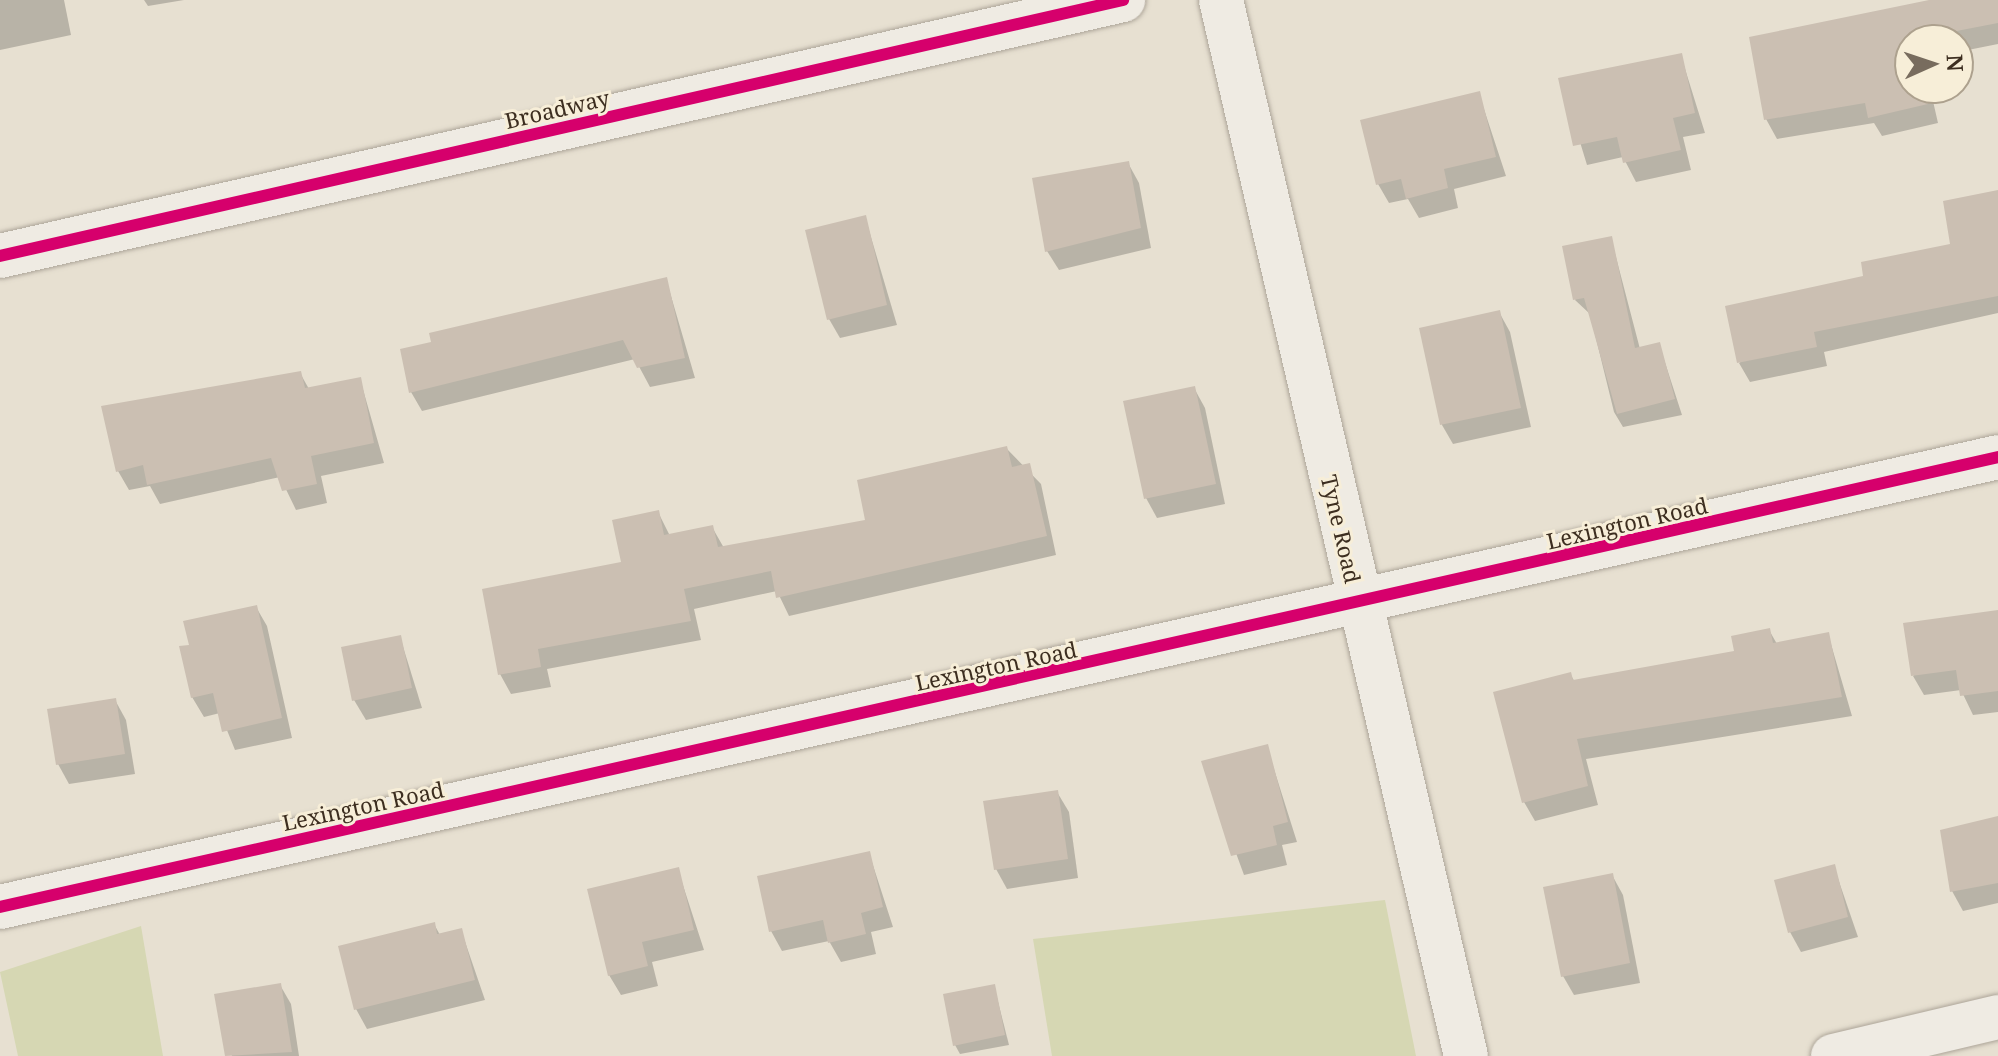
<!DOCTYPE html>
<style>
body{margin:0}
#map{position:relative;width:1998px;height:1056px;overflow:hidden;background:#e7e0d1;font-family:"Noto Serif",serif}
div>[style]{position:absolute}
[style*='--x']{left:calc(var(--x)*1px);top:calc(var(--y)*1px);width:calc(var(--w)*1px);rotate:calc(var(--a)*1deg)}
.green>*{inset:0;background:#d6d7b3}
.shadow>*{inset:0;background:#0003}
.building>*{inset:0;background:#cbbfb2}
.roads{filter:drop-shadow(0 0 2px #ada599) drop-shadow(0 0 2px #ada599)}
.minor>*{height:44px;margin:-22px;padding:0 22px;transform-origin:22px;border-radius:22px;background:#efebe3}
.cycleway>*{height:12px;margin:-6px;padding:0 6px;transform-origin:6px;border-radius:6px;background:#d6006c}
span{translate:-50% -50%;white-space:nowrap;text-align:center;line-height:1.15;-webkit-text-stroke:6px #f7eed8;paint-order:stroke}
.street-label{font-size:22px;color:#3d2e20}
.north{position:absolute;left:1894px;top:24px;width:80px;height:80px;box-sizing:border-box;background:#f7eed8;border:2px solid #ada18e;border-radius:50%;rotate:87deg;font-size:22px;font-weight:700;line-height:32px;text-align:center;color:#3d2e20}
.north::after{content:'';display:block;margin:auto;width:28px;height:36px;background:#786c5e;clip-path:polygon(50% 0,100% 100%,50% 72%,0 100%)}
</style>
<div id="map">
<div class="green">
<i style="clip-path:polygon(1385px 900px,1416px 1056px,1052px 1056px,1033px 939px)"></i>
<i style="clip-path:polygon(141px 926px,163px 1056px,18px 1056px,0 972px)"></i>
</div>
<div class="shadow">
<i style="clip-path:polygon(0 0,64px 0,71px 35px,0 50px)"></i>
<i style="clip-path:polygon(144px 0,184px 0,148px 6px)"></i>
<i style="clip-path:polygon(1935px 0,1998px 0,1998px 44px,1958px 52px,1958px 40px,1910px 40px,1910px 88px,1930px 88px,1938px 123px,1882px 136px,1874px 123px,1777px 139px,1766px 119px)"></i>
<i style="clip-path:polygon(1681px 56px,1705px 133px,1683px 137px,1691px 170px,1636px 182px,1623px 157px,1587px 165px,1561px 80px)"></i>
<i style="clip-path:polygon(1479px 94px,1506px 176px,1454px 189px,1458px 208px,1419px 218px,1408px 199px,1389px 203px,1378px 184px)"></i>
<i style="clip-path:polygon(1128px 163px,1139px 183px,1151px 248px,1059px 270px,1047px 251px)"></i>
<i style="clip-path:polygon(1998px 192px,1998px 313px,1824px 352px,1827px 366px,1750px 382px,1739px 363px,1866px 278px,1952px 245px)"></i>
<i style="clip-path:polygon(865px 217px,897px 325px,840px 338px,829px 319px)"></i>
<i style="clip-path:polygon(1611px 238px,1640px 349px,1659px 344px,1682px 415px,1623px 427px,1614px 412px,1590px 314px,1575px 300px)"></i>
<i style="clip-path:polygon(666px 279px,695px 378px,650px 387px,635px 359px,422px 411px,411px 392px)"></i>
<i style="clip-path:polygon(1499px 312px,1510px 332px,1531px 427px,1453px 444px,1442px 425px,1421px 329px)"></i>
<i style="clip-path:polygon(300px 373px,309px 389px,360px 379px,384px 463px,321px 476px,327px 503px,296px 510px,280px 477px,160px 504px,150px 486px,129px 490px,118px 471px)"></i>
<i style="clip-path:polygon(1194px 388px,1205px 408px,1225px 504px,1157px 518px,1146px 498px)"></i>
<i style="clip-path:polygon(1006px 448px,1041px 484px,1056px 555px,789px 616px,777px 591px,694px 609px,701px 640px,547px 669px,551px 687px,511px 694px,500px 674px,623px 564px,658px 512px,670px 536px,712px 527px,724px 548px,867px 522px)"></i>
<i style="clip-path:polygon(256px 607px,267px 626px,292px 738px,235px 750px,220px 713px,204px 717px,192px 697px,191px 646px)"></i>
<i style="clip-path:polygon(1998px 612px,1998px 712px,1973px 715px,1961px 690px,1924px 695px,1913px 676px)"></i>
<i style="clip-path:polygon(1769px 630px,1777px 644px,1828px 634px,1852px 716px,1586px 759px,1598px 805px,1535px 821px,1524px 802px,1570px 674px,1575px 682px,1736px 653px)"></i>
<i style="clip-path:polygon(400px 637px,422px 708px,366px 720px,354px 700px)"></i>
<i style="clip-path:polygon(115px 700px,126px 720px,135px 774px,69px 784px,58px 764px)"></i>
<i style="clip-path:polygon(1267px 747px,1297px 842px,1282px 845px,1287px 865px,1244px 875px,1203px 763px)"></i>
<i style="clip-path:polygon(1057px 792px,1069px 812px,1078px 878px,1007px 889px,996px 869px)"></i>
<i style="clip-path:polygon(1998px 820px,1998px 903px,1963px 911px,1952px 891px)"></i>
<i style="clip-path:polygon(869px 853px,893px 927px,871px 932px,876px 954px,841px 962px,829px 941px,782px 951px,771px 931px)"></i>
<i style="clip-path:polygon(1834px 867px,1858px 937px,1801px 952px,1790px 932px)"></i>
<i style="clip-path:polygon(678px 870px,704px 950px,652px 962px,658px 986px,621px 995px,609px 975px)"></i>
<i style="clip-path:polygon(1612px 875px,1623px 895px,1640px 983px,1574px 995px,1563px 976px)"></i>
<i style="clip-path:polygon(434px 924px,440px 935px,461px 930px,485px 1000px,367px 1029px,356px 1009px)"></i>
<i style="clip-path:polygon(280px 985px,291px 1004px,299px 1056px,232px 1056px,217px 995px)"></i>
<i style="clip-path:polygon(994px 986px,1009px 1045px,960px 1054px,955px 1045px)"></i>
</div>
<div class="building">
<i style="clip-path:polygon(1929px 0,1998px 0,1998px 23px,1910px 40px,1910px 88px,1925px 88px,1928px 104px,1868px 118px,1865px 103px,1764px 120px,1749px 37px)"></i>
<i style="clip-path:polygon(1682px 53px,1695px 113px,1673px 118px,1681px 150px,1623px 163px,1617px 137px,1573px 146px,1558px 78px)"></i>
<i style="clip-path:polygon(1480px 91px,1496px 157px,1444px 169px,1448px 188px,1406px 199px,1401px 179px,1376px 185px,1360px 120px)"></i>
<i style="clip-path:polygon(1129px 161px,1141px 228px,1045px 252px,1032px 178px)"></i>
<i style="clip-path:polygon(1998px 190px,1998px 296px,1814px 332px,1817px 347px,1737px 363px,1725px 306px,1863px 276px,1861px 262px,1950px 244px,1943px 201px)"></i>
<i style="clip-path:polygon(866px 215px,887px 305px,827px 320px,805px 230px)"></i>
<i style="clip-path:polygon(1612px 236px,1635px 348px,1660px 342px,1675px 399px,1617px 414px,1584px 298px,1573px 300px,1562px 246px)"></i>
<i style="clip-path:polygon(667px 277px,685px 358px,637px 368px,623px 340px,409px 393px,400px 349px,431px 342px,429px 333px)"></i>
<i style="clip-path:polygon(1500px 310px,1521px 408px,1440px 425px,1419px 328px)"></i>
<i style="clip-path:polygon(301px 371px,305px 388px,361px 377px,374px 443px,311px 456px,317px 484px,282px 491px,271px 458px,147px 485px,143px 465px,116px 472px,101px 406px)"></i>
<i style="clip-path:polygon(1195px 386px,1216px 484px,1144px 499px,1123px 401px)"></i>
<i style="clip-path:polygon(1007px 446px,1012px 467px,1030px 463px,1047px 536px,776px 598px,771px 571px,684px 589px,691px 621px,538px 649px,541px 667px,498px 675px,482px 589px,621px 562px,612px 520px,659px 510px,664px 535px,713px 525px,718px 547px,865px 520px,857px 480px)"></i>
<i style="clip-path:polygon(257px 605px,282px 718px,222px 732px,213px 693px,191px 698px,179px 646px,189px 645px,183px 621px)"></i>
<i style="clip-path:polygon(1998px 610px,1998px 691px,1960px 696px,1956px 670px,1911px 676px,1903px 623px)"></i>
<i style="clip-path:polygon(1770px 628px,1773px 643px,1829px 632px,1842px 697px,1577px 739px,1588px 786px,1522px 803px,1493px 692px,1571px 672px,1573px 680px,1734px 651px,1731px 636px)"></i>
<i style="clip-path:polygon(401px 635px,412px 688px,352px 701px,341px 647px)"></i>
<i style="clip-path:polygon(116px 698px,125px 754px,56px 765px,47px 709px)"></i>
<i style="clip-path:polygon(1268px 744px,1288px 822px,1273px 826px,1277px 845px,1231px 856px,1201px 761px)"></i>
<i style="clip-path:polygon(1058px 790px,1068px 859px,994px 870px,983px 801px)"></i>
<i style="clip-path:polygon(1998px 816px,1998px 883px,1950px 892px,1940px 830px)"></i>
<i style="clip-path:polygon(870px 851px,883px 907px,861px 913px,866px 934px,828px 943px,823px 920px,769px 932px,757px 876px)"></i>
<i style="clip-path:polygon(1835px 864px,1848px 917px,1788px 933px,1774px 880px)"></i>
<i style="clip-path:polygon(679px 867px,694px 930px,642px 942px,648px 966px,608px 976px,587px 889px)"></i>
<i style="clip-path:polygon(1613px 873px,1630px 963px,1561px 977px,1543px 887px)"></i>
<i style="clip-path:polygon(435px 922px,437px 934px,462px 928px,475px 980px,354px 1010px,338px 946px)"></i>
<i style="clip-path:polygon(281px 983px,292px 1052px,225px 1056px,214px 994px)"></i>
<i style="clip-path:polygon(995px 984px,1005px 1035px,953px 1046px,943px 994px)"></i>
</div>
<div class="roads">
<div class="minor">
<i style="--x:1221;--y:0;--w:1084;--a:76.94"></i>
<i style="--x:0;--y:256;--w:1152;--a:-12.84"></i>
<i style="--x:0;--y:907;--w:2048;--a:-12.69"></i>
<i style="--x:1833;--y:1056;--w:170;--a:-13.3"></i>
</div>
</div>
<div class="cycleway">
<i style="--x:0;--y:256;--w:1152;--a:-12.84"></i>
<i style="--x:0;--y:907;--w:2048;--a:-12.69"></i>
</div>
<div class="street-label">
<span style="left:557px;top:109px;rotate:-13deg">Broadway</span>
<span style="left:1627px;top:523px;rotate:-13deg">Lexington Road</span>
<span style="left:1341px;top:529px;rotate:77deg">Tyne Road</span>
<span style="left:996px;top:666px;rotate:-12deg">Lexington Road</span>
<span style="left:363px;top:806px;rotate:-12deg">Lexington Road</span>
</div>
<div class="north">N</div>
</div>
